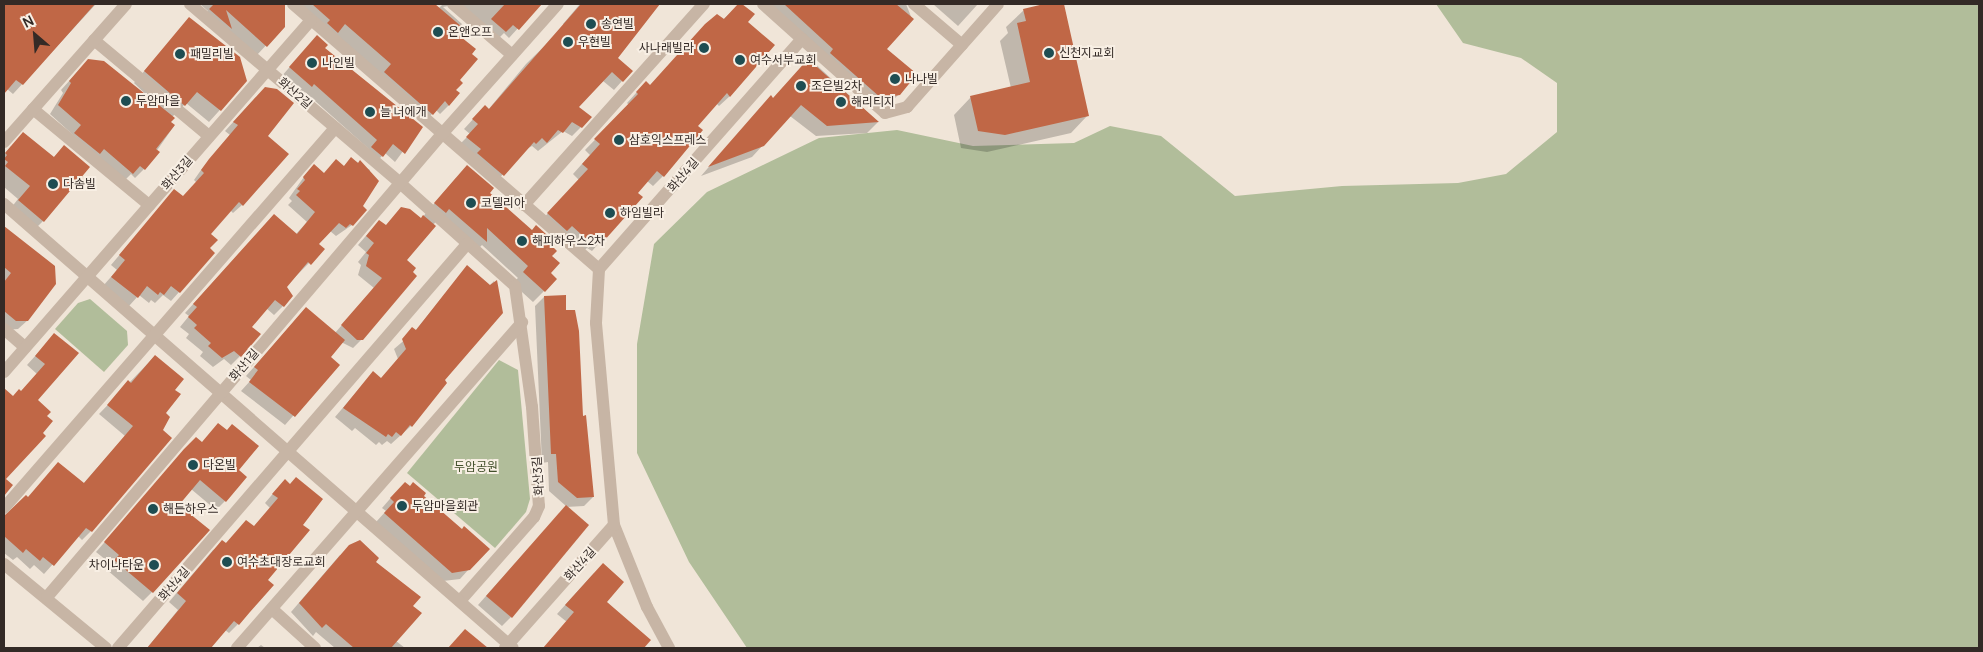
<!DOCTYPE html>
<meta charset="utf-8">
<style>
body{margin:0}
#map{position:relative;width:1983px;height:652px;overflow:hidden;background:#f0e5d8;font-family:Manrope,"Noto Sans KR",sans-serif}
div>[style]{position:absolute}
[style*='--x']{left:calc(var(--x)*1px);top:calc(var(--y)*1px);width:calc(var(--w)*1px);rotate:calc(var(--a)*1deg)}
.green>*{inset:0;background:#b1bd9a}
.shadow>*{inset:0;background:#0003}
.building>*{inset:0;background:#c06746}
.minor>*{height:12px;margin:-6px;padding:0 6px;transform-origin:6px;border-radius:6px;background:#c7b5a5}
.dots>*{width:14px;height:14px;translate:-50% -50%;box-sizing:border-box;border:2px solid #f8efe4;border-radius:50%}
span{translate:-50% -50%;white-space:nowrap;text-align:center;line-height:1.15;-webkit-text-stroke:4px #f8efe4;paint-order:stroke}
.poi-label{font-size:12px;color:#332a26}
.left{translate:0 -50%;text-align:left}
.right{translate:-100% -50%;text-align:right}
.street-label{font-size:12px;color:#332a26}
.park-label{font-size:12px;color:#42502b}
.frame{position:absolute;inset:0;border:5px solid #332a26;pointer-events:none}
.north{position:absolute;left:10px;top:10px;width:50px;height:50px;-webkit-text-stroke:4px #f8efe4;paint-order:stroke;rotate:333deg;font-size:14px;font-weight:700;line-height:20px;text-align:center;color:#332a26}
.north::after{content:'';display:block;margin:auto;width:18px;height:22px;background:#332a26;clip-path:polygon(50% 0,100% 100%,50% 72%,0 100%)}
</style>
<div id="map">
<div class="green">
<i style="clip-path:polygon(1436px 4px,1979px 4px,1979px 648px,747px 648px,689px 562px,637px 453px,637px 344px,654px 244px,707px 192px,819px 138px,897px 130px,973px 146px,1074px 143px,1110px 126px,1161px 136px,1235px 196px,1342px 186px,1458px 183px,1506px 174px,1557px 132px,1557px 83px,1521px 58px,1463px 43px)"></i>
<i style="clip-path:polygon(90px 299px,127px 331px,128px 345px,104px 372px,55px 329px,78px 303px)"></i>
<i style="clip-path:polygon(499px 360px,518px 370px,530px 499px,526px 512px,495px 548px,407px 473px)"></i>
</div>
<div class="shadow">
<i style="clip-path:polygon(4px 4px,96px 4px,13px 94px,7px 89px,4px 92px)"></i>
<i style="clip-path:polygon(200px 4px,284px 4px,284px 26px,257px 55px,201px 19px,208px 11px)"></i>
<i style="clip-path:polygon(295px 4px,427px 4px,436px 11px,443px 4px,540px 4px,509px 38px,504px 33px,496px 41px,448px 6px,443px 7px,462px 24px,455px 33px,458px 81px,449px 105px,440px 114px,436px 110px,423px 123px)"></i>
<i style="clip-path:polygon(580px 4px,659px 4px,617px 58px,622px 81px,614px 90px,603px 81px,577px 107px,581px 127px,572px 136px,563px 131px,538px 151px,532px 146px,525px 150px,494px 184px,458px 146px,470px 134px,464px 129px,476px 116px,488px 110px,526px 64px,565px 26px,563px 24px)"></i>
<i style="clip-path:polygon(740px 4px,753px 14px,746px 22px,730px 96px,719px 106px,716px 103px,696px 126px,701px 130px,663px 176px,653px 186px,647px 181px,637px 193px,641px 197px,592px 251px,587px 248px,581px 253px,538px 224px,579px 180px,573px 174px,590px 155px,585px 150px,629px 105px,627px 103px,636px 93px,646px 83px,650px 86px)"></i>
<i style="clip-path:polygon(766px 4px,918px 4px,913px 9px,906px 4px,912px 19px,885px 49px,899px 94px,890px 103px,871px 107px)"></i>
<i style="clip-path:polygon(933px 4px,978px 4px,958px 26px)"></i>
<i style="clip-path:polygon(1050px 4px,1063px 4px,1088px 115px,1071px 133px,987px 152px,961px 148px,954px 115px,971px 97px,1011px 88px,1000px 41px,1008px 33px,1006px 27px,1024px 10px)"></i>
<i style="clip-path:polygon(189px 19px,239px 58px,246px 81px,209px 122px,186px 103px,172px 117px,170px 123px,174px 126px,144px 169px,135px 178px,131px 174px,124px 181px,50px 114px,63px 93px,61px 90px,80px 69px,160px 108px,134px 83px)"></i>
<i style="clip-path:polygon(308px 46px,421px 127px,395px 162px,385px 153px,373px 165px,369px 149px,305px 92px,302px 95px,281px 77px)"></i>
<i style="clip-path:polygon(810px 59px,878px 122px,867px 133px,816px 136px,790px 116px,752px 157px,701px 176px,760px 108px,773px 99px)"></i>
<i style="clip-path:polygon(256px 97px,267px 137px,242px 205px,233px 213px,230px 210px,209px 235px,209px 249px,214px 253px,171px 301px,163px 295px,155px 303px,151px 300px,149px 303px,139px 295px,129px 306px,103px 286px,117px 270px,111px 265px,166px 200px,183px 198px,197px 183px,194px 180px,201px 170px,230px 135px,225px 131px)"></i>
<i style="clip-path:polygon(11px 146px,53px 158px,64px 147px,43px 221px,31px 233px,7px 213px,18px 199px,4px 187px,4px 155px)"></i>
<i style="clip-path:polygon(352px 159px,370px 170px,361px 206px,352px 225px,336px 236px,330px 231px,318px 244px,323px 249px,285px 287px,283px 306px,274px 315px,266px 308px,250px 327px,240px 356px,231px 365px,224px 359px,213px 367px,200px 356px,203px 352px,186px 338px,189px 334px,180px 327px,189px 316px,185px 313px,265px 225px,296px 234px,307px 222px,288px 205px,292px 201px,289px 198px,306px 174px,323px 174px,343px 167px)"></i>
<i style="clip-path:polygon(456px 178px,488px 193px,551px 247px,544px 291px,533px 302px,512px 283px,518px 278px,482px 245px,475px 252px,437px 220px,406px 261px,362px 339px,353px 348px,341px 342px,329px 357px,338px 365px,285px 425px,241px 391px,251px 380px,246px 376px,306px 308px,335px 333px,374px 288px,358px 275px,361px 265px,358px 262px,366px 252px,358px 245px,371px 230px,421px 219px)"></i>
<i style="clip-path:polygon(4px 227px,54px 266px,28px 320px,18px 329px,4px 330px)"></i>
<i style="clip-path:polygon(467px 267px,489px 286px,494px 281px,502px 312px,443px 381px,411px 426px,391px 444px,387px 441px,382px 445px,379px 442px,376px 445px,355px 428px,352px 431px,335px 417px,365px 382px,381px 379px,398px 359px,394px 349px,415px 331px)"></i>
<i style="clip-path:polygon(544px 297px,565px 311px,593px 497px,584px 506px,566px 507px,511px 617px,502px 626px,478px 605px,566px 506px,549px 491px,548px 462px,542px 463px,535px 306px)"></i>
<i style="clip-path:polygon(55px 334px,36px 401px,5px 479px,12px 485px,4px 495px,4px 390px,13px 397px,21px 393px,37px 374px,27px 365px)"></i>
<i style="clip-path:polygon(155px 356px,174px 390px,164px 414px,91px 531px,82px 540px,78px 536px,44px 574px,34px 565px,30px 569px,17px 557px,13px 560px,4px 553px,4px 516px,28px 498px,83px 484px,125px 436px,99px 414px)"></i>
<i style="clip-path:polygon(187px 448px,237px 470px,225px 501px,216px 510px,191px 489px,178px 505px,152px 592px,143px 601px,106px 569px,111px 564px,96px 552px)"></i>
<i style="clip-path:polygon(276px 490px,301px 525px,266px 580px,272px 585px,238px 624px,229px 633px,225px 630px,210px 648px,147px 648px,178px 610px,169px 602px,213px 550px,253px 528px,270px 508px,265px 503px)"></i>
<i style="clip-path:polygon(396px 492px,422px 496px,461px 531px,469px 569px,460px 579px,443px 581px,376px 522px,386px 511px,382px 508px)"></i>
<i style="clip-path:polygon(340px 555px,374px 562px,411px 606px,396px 641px,405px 648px,335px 648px,316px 632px,313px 636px,291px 612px)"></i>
<i style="clip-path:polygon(594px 573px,605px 602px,649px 640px,641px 648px,544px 648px,567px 622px,557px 614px)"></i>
<i style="clip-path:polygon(261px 645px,265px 648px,257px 648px)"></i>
</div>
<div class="building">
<i style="clip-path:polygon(4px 4px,95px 4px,23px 85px,16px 80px,4px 94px)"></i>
<i style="clip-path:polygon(214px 4px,285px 4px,285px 27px,267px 47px,226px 10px,232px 29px,209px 9px)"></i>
<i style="clip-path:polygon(312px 4px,435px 4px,462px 27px,456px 33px,476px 49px,472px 54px,478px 59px,460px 80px,463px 83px,456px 90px,460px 93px,449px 106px,445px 101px,433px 115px,384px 72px,391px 64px,345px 24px,338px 33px,327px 23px,330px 20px)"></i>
<i style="clip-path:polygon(505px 4px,542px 4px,519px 30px,513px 25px,506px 32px,491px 19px)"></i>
<i style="clip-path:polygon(581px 4px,660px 4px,618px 58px,633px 71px,623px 82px,612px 72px,579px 107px,592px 117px,582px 128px,572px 122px,563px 133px,558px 130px,547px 143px,542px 138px,536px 144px,534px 142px,504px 176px,477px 153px,481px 149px,466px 137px,478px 124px,472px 119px,485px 105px,489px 109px)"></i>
<i style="clip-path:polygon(738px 4px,742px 4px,755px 14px,748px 22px,775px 45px,730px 97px,727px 93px,698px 126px,703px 130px,664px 177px,657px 171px,638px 193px,643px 197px,603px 242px,598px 238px,592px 244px,572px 226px,567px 231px,547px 213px,588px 169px,582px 164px,600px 144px,594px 139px,638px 94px,636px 92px,646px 81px,650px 85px,705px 24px,717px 14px,724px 19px)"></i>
<i style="clip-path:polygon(784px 4px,896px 4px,914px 19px,887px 49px,917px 74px,900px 95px,881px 98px,830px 53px,833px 49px)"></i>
<i style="clip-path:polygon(1044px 4px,1064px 4px,1089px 116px,1005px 135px,978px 131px,970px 96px,1030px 82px,1017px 23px,1026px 21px,1023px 9px)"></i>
<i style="clip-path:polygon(189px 17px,240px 57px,247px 81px,221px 111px,197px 92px,185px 106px,144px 71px)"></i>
<i style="clip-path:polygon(317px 35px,328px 45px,325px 48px,423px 127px,405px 154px,393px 144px,383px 157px,371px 147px,377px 140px,314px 84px,312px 87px,289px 67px)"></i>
<i style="clip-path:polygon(88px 59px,104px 61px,175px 118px,171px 122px,175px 125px,156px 149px,160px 152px,145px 170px,140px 166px,133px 174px,104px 149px,100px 154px,74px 133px,81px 125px,58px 105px,71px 83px,69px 81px)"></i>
<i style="clip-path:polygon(808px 59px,879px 122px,827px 126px,801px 105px,764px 146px,708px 167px,771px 95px,773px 98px)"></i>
<i style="clip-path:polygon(265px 87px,277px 89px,294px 103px,268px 136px,289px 154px,243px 206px,239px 202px,211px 234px,218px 240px,210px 248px,215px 253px,180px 293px,171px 286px,164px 295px,160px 292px,158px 295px,147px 286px,138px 298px,111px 277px,125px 260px,119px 255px,174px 189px,183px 196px,204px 173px,201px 170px,209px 159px,238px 125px,233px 122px)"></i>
<i style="clip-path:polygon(23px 132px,54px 157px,64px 145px,90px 167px,44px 222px,18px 200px,30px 186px,5px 166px,8px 162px,4px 159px,7px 155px,5px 153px)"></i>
<i style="clip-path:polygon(351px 157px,358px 163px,360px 160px,379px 181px,363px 206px,367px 210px,353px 226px,350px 224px,346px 228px,339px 223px,319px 244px,325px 249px,311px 265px,308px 262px,287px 287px,293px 296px,284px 307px,275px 300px,252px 327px,261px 334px,241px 357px,234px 351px,222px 358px,208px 346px,211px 343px,194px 328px,197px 325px,188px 317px,197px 307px,193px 304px,274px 214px,297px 234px,315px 212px,296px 195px,300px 191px,297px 189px,305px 180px,303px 177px,314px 164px,324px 173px,336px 159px,344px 166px)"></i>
<i style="clip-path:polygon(467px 165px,494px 188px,490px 193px,532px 230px,536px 225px,556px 243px,553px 247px,557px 251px,552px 256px,560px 263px,551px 273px,557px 279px,545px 292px,523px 272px,528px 266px,487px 228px,487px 242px,449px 209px,446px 213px,434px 203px)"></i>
<i style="clip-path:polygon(401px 207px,410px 209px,421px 218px,423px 215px,436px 226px,407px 260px,416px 268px,413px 272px,417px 276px,363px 340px,357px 340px,341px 325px,382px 278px,366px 266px,369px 255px,366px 253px,374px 243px,366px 236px,379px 220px,386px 225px)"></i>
<i style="clip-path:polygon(4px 226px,55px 266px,56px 284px,28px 321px,16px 321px,4px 311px,4px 282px,11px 273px,4px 267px)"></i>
<i style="clip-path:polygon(467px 265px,490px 285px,497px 280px,503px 313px,445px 380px,447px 383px,412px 427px,410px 425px,401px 436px,396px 432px,392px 437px,388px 434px,386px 437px,343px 408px,373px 371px,381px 378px,406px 349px,402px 339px,412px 327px,416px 330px)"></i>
<i style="clip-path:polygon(566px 295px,566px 310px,575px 310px,579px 331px,583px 416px,586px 415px,594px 497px,577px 498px,558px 482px,556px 454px,551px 454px,544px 296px)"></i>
<i style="clip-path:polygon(306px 307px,345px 340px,331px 357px,340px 365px,295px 417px,249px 382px,258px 370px,254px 367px)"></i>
<i style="clip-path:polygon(54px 333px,79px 353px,38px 400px,51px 412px,47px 416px,53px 421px,43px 433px,46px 436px,6px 479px,13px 485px,4px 496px,4px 388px,13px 396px,19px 389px,21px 391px,45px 364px,35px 356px)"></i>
<i style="clip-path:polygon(155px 355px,184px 379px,175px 390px,181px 394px,166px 413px,170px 417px,163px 430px,172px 438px,92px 532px,86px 528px,54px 566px,43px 557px,40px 561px,26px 549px,23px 553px,4px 536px,4px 516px,26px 495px,28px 497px,58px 462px,84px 483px,133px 426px,107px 405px,128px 380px,131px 383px)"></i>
<i style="clip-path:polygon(218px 423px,227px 430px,232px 424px,259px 446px,239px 470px,247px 477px,226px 502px,200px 480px,179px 505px,210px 530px,153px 593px,114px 560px,119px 555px,104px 542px,184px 449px,196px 437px,202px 442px)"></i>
<i style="clip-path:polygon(296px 477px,323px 499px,303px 525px,310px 530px,268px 580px,274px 585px,250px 612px,239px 625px,234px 621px,211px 648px,147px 648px,186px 601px,177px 593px,222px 540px,226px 543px,246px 520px,254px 526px,278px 498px,272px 494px,285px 479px,290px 484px)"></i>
<i style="clip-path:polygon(405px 482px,410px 486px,413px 482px,426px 493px,424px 496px,462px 529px,464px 526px,490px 549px,470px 570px,452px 573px,384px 513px,394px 502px,390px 498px)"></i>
<i style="clip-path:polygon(566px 505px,589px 525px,512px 618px,486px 596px)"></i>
<i style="clip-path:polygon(360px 540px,379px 558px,376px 562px,421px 597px,413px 606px,422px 613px,391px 648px,354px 648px,326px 624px,322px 628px,299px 603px,349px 545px)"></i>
<i style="clip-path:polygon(603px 563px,624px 582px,607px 602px,651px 640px,644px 648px,543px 648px,574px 612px,565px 605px)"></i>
<i style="clip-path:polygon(465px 629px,488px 648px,448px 648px)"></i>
</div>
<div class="minor">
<i style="--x:190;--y:4;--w:276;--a:40.4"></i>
<i style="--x:400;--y:183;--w:154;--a:41.8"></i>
<i style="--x:515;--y:286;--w:122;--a:82"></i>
<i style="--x:532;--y:407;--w:99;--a:86"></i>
<i style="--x:539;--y:506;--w:12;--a:114"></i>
<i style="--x:534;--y:517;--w:112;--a:131.4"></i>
<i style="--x:293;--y:4;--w:405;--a:40.9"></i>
<i style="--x:453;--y:4;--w:78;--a:40.8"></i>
<i style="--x:763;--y:4;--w:52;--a:41.9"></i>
<i style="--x:914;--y:4;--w:63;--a:40.5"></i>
<i style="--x:94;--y:40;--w:150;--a:39.9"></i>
<i style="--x:33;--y:109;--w:151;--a:39.6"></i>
<i style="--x:4;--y:142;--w:184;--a:-48.5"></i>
<i style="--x:4;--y:204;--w:675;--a:41.1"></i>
<i style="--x:524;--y:205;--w:270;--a:-48.2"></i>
<i style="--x:4;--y:329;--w:28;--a:41"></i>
<i style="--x:4;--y:372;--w:467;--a:-48.9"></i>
<i style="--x:4;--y:508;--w:504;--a:-48.94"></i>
<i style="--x:614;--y:525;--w:88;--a:68.1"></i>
<i style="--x:647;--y:607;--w:47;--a:61.8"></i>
<i style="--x:4;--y:564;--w:132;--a:39.5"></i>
<i style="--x:47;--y:597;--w:609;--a:-49.53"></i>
<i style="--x:442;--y:134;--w:174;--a:-48.3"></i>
<i style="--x:272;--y:609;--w:58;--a:42.2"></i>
<i style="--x:118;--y:648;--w:535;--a:-49.17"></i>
<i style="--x:237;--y:648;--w:433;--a:-48.8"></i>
<i style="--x:505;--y:648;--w:164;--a:-48.5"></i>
<i style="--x:614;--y:525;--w:203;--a:-95.1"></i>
<i style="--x:596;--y:323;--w:54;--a:-86.8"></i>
<i style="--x:599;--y:269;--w:307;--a:-48.6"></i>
<i style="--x:802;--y:39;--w:111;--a:41.7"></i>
<i style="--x:885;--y:113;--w:23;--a:-15"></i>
<i style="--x:907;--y:107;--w:137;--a:-48.5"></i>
</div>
<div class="dots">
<i style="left:591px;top:24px;background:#1e4d52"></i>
<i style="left:438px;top:32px;background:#1e4d52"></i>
<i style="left:568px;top:42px;background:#1e4d52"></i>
<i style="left:704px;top:48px;background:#1e4d52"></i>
<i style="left:1049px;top:53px;background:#1e4d52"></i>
<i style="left:180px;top:54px;background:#1e4d52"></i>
<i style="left:740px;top:60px;background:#1e4d52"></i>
<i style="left:312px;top:63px;background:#1e4d52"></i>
<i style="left:895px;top:79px;background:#1e4d52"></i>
<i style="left:801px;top:86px;background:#1e4d52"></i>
<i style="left:126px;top:101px;background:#1e4d52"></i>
<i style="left:841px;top:102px;background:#1e4d52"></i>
<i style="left:370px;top:112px;background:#1e4d52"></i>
<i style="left:619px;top:140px;background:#1e4d52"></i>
<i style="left:53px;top:184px;background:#1e4d52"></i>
<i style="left:471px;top:203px;background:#1e4d52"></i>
<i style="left:610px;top:213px;background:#1e4d52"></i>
<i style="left:522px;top:241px;background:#1e4d52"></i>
<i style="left:193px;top:465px;background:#1e4d52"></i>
<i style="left:402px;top:506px;background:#1e4d52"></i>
<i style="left:153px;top:509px;background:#1e4d52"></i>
<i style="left:227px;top:562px;background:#1e4d52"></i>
<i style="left:154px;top:565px;background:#1e4d52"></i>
</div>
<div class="poi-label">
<span class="left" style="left:601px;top:24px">송연빌</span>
<span class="left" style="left:448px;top:32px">온앤오프</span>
<span class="left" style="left:578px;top:42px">우현빌</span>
<span class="right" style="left:694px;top:48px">사나래빌라</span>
<span class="left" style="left:1059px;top:53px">신천지교회</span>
<span class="left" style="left:190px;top:54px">패밀리빌</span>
<span class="left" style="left:750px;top:60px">여수서부교회</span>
<span class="left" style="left:322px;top:63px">나인빌</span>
<span class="left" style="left:905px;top:79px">나나빌</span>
<span class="left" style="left:811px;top:86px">조은빌2차</span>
<span class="left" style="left:136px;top:101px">두암마을</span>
<span class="left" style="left:851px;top:102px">해리티지</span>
<span class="left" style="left:380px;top:112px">늘 너에개</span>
<span class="left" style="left:629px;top:140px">삼호익스프레스</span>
<span class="left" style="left:63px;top:184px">다솜빌</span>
<span class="left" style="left:481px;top:203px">코델리아</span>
<span class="left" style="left:620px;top:213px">하임빌라</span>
<span class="left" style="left:532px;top:241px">해피하우스2차</span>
<span class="left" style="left:203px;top:465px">다온빌</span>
<span class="left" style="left:412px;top:506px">두암마을회관</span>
<span class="left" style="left:163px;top:509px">해든하우스</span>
<span class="left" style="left:237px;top:562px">여수초대장로교회</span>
<span class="right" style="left:144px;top:565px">차이나타운</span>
</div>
<div class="street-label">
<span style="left:295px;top:93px;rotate:41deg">화산2길</span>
<span style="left:177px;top:173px;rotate:-49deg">화산3길</span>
<span style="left:683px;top:175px;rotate:-49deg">화산4길</span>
<span style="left:244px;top:365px;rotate:-49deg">화산1길</span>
<span style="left:538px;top:476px;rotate:-94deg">화산3길</span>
<span style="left:580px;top:564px;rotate:-48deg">화산4길</span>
<span style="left:174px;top:584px;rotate:-49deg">화산4길</span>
</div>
<div class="park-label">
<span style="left:476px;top:467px">두암공원</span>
</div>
<div class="frame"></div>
<div class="north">N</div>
</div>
